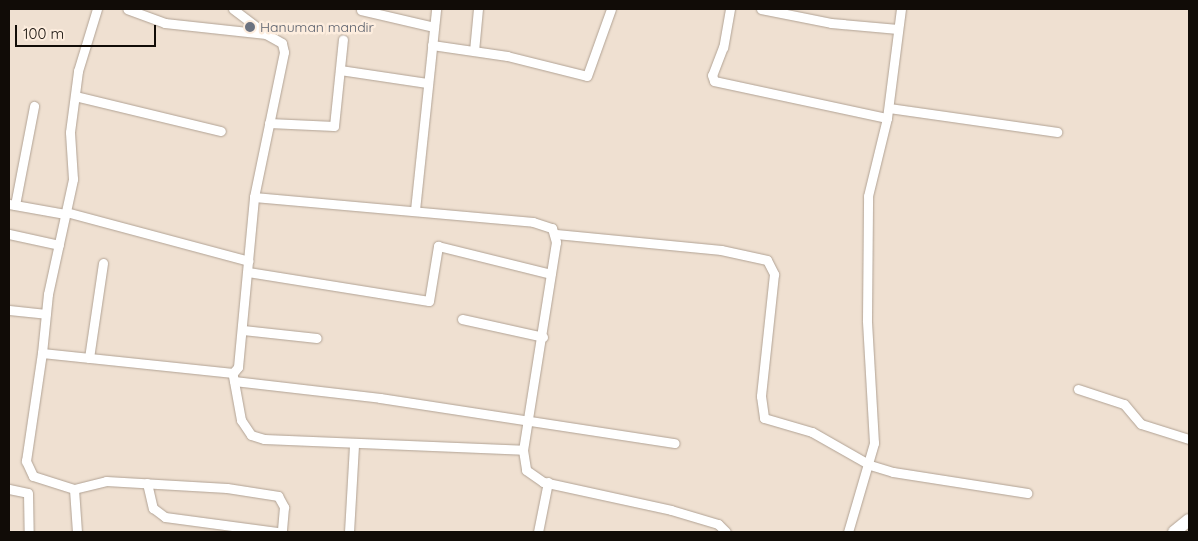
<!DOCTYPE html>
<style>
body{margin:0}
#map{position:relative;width:1198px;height:541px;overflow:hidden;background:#efe0d1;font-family:Quicksand,sans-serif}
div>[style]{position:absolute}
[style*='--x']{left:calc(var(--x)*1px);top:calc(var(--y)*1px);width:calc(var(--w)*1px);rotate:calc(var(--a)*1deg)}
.roads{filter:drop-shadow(0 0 1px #b1a294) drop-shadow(0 0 1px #b1a294)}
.street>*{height:9px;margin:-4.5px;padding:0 4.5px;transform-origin:4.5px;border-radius:4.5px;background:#fff}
.secondary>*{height:12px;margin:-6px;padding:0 6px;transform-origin:6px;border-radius:6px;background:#fff}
.dots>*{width:14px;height:14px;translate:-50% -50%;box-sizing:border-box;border:2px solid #fdedde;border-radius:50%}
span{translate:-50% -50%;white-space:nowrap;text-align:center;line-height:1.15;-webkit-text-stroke:5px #fdedde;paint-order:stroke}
.worship-label{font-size:14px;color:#5b616d}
.left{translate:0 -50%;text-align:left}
.frame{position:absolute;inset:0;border:10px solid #110c07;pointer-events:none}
.scale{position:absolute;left:15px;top:25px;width:141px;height:22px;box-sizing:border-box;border:2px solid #110c07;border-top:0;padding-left:6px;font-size:15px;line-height:18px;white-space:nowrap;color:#110c07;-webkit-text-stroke:4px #fdedde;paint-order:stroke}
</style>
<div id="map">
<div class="roads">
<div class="street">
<i style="--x:233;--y:9;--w:41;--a:37.1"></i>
<i style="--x:730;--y:9;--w:39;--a:100"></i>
<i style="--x:723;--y:47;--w:30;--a:111"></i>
<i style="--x:712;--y:75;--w:6;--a:72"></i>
<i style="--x:714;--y:81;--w:177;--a:12.1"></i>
<i style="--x:761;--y:9;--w:71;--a:11.3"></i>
<i style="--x:831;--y:23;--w:67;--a:5.1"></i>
<i style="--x:361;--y:10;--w:75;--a:13.1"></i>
<i style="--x:432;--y:45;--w:76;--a:8.3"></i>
<i style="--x:507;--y:56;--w:82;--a:14"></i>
<i style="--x:587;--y:76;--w:71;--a:-70.3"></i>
<i style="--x:474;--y:51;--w:42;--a:-84.6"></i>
<i style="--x:340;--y:70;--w:88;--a:8.5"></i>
<i style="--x:75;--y:96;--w:150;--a:13.5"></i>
<i style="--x:889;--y:108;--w:170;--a:8.1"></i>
<i style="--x:269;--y:123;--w:65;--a:2.6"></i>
<i style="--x:334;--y:126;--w:87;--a:-84.1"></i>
<i style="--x:254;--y:197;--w:280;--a:5.1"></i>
<i style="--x:533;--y:222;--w:20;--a:18"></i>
<i style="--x:552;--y:228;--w:15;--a:74"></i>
<i style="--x:556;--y:242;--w:211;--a:99"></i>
<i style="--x:523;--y:450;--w:20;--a:81"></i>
<i style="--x:526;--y:470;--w:21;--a:35"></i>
<i style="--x:543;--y:482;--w:131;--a:12.3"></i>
<i style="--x:671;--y:510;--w:49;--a:16.6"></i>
<i style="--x:718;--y:524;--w:11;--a:45"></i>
<i style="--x:9;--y:204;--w:57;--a:10.1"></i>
<i style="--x:15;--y:205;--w:101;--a:-79.1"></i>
<i style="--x:415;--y:210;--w:202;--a:-84"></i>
<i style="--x:66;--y:212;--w:189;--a:15"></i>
<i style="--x:9;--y:234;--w:51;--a:12.4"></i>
<i style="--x:556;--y:234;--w:166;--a:5.5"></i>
<i style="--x:721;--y:250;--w:47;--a:12.3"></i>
<i style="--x:767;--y:260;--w:16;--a:63"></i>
<i style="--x:774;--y:274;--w:123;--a:96.1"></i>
<i style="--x:761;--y:396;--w:22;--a:82"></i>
<i style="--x:764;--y:418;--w:50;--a:16.3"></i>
<i style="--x:812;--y:432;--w:67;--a:29.6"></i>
<i style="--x:870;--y:465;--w:24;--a:17"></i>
<i style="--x:893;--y:472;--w:136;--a:8.9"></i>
<i style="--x:248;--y:272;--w:183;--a:9.1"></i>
<i style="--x:429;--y:301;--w:56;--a:-80.7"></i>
<i style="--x:438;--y:246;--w:116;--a:13.9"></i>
<i style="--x:9;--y:310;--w:37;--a:6"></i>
<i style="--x:462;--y:319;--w:83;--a:12.5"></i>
<i style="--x:243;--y:330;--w:74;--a:6.2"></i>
<i style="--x:42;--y:353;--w:59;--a:-84.2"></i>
<i style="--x:48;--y:294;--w:118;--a:-77.7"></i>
<i style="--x:73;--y:179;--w:47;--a:-93.7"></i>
<i style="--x:70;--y:132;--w:62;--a:-82.5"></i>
<i style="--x:78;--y:71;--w:65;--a:-73"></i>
<i style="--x:89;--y:358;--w:96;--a:-81.6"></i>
<i style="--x:233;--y:376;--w:45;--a:79.7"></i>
<i style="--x:241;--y:420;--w:18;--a:56"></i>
<i style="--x:251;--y:435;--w:14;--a:17"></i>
<i style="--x:264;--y:439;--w:259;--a:2.4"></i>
<i style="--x:234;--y:381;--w:147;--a:6.6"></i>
<i style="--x:380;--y:398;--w:298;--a:8.7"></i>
<i style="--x:1078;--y:389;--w:48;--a:18.1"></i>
<i style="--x:1124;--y:404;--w:26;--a:50"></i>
<i style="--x:1141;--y:424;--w:50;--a:17.4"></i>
<i style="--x:147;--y:483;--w:26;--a:77"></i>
<i style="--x:153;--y:508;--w:15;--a:37"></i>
<i style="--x:165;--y:517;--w:113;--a:7.6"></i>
<i style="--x:9;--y:489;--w:19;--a:12"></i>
<i style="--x:28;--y:493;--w:39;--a:89"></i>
<i style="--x:74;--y:489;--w:33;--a:-14"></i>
<i style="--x:106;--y:481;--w:121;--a:3.3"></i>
<i style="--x:227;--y:488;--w:52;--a:8.9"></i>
<i style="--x:278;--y:496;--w:13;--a:61"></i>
<i style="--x:284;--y:507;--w:25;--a:95"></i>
<i style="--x:77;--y:532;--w:43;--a:-94"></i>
<i style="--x:74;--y:489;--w:43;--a:-162.4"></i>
<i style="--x:33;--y:476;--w:17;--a:-115"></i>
<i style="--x:26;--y:461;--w:109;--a:-81.6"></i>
<i style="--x:42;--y:353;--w:192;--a:6"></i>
<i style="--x:233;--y:373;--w:8;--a:-50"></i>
<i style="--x:238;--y:367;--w:171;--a:-84.6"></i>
<i style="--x:254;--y:197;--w:148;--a:-78.3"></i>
<i style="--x:284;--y:52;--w:9;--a:-103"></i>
<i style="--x:282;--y:43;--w:18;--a:-151"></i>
<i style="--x:266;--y:34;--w:102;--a:-173.8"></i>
<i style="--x:165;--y:23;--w:40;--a:-159.8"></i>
<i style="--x:349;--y:532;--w:87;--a:-86.7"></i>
<i style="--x:538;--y:532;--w:51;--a:-78.7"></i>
<i style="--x:848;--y:532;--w:93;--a:-73.7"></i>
<i style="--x:874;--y:443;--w:123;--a:-93.3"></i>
<i style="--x:867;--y:320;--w:124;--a:-89.5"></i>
<i style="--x:868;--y:196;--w:80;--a:-76.3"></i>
<i style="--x:887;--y:118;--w:110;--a:-82.7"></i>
</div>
<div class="secondary">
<i style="--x:1174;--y:532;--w:19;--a:-39"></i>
</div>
</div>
<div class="dots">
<i style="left:250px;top:27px;background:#6b7280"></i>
</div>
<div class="worship-label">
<span class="left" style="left:260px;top:27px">Hanuman mandir</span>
</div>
<div class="frame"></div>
<div class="scale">100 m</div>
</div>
